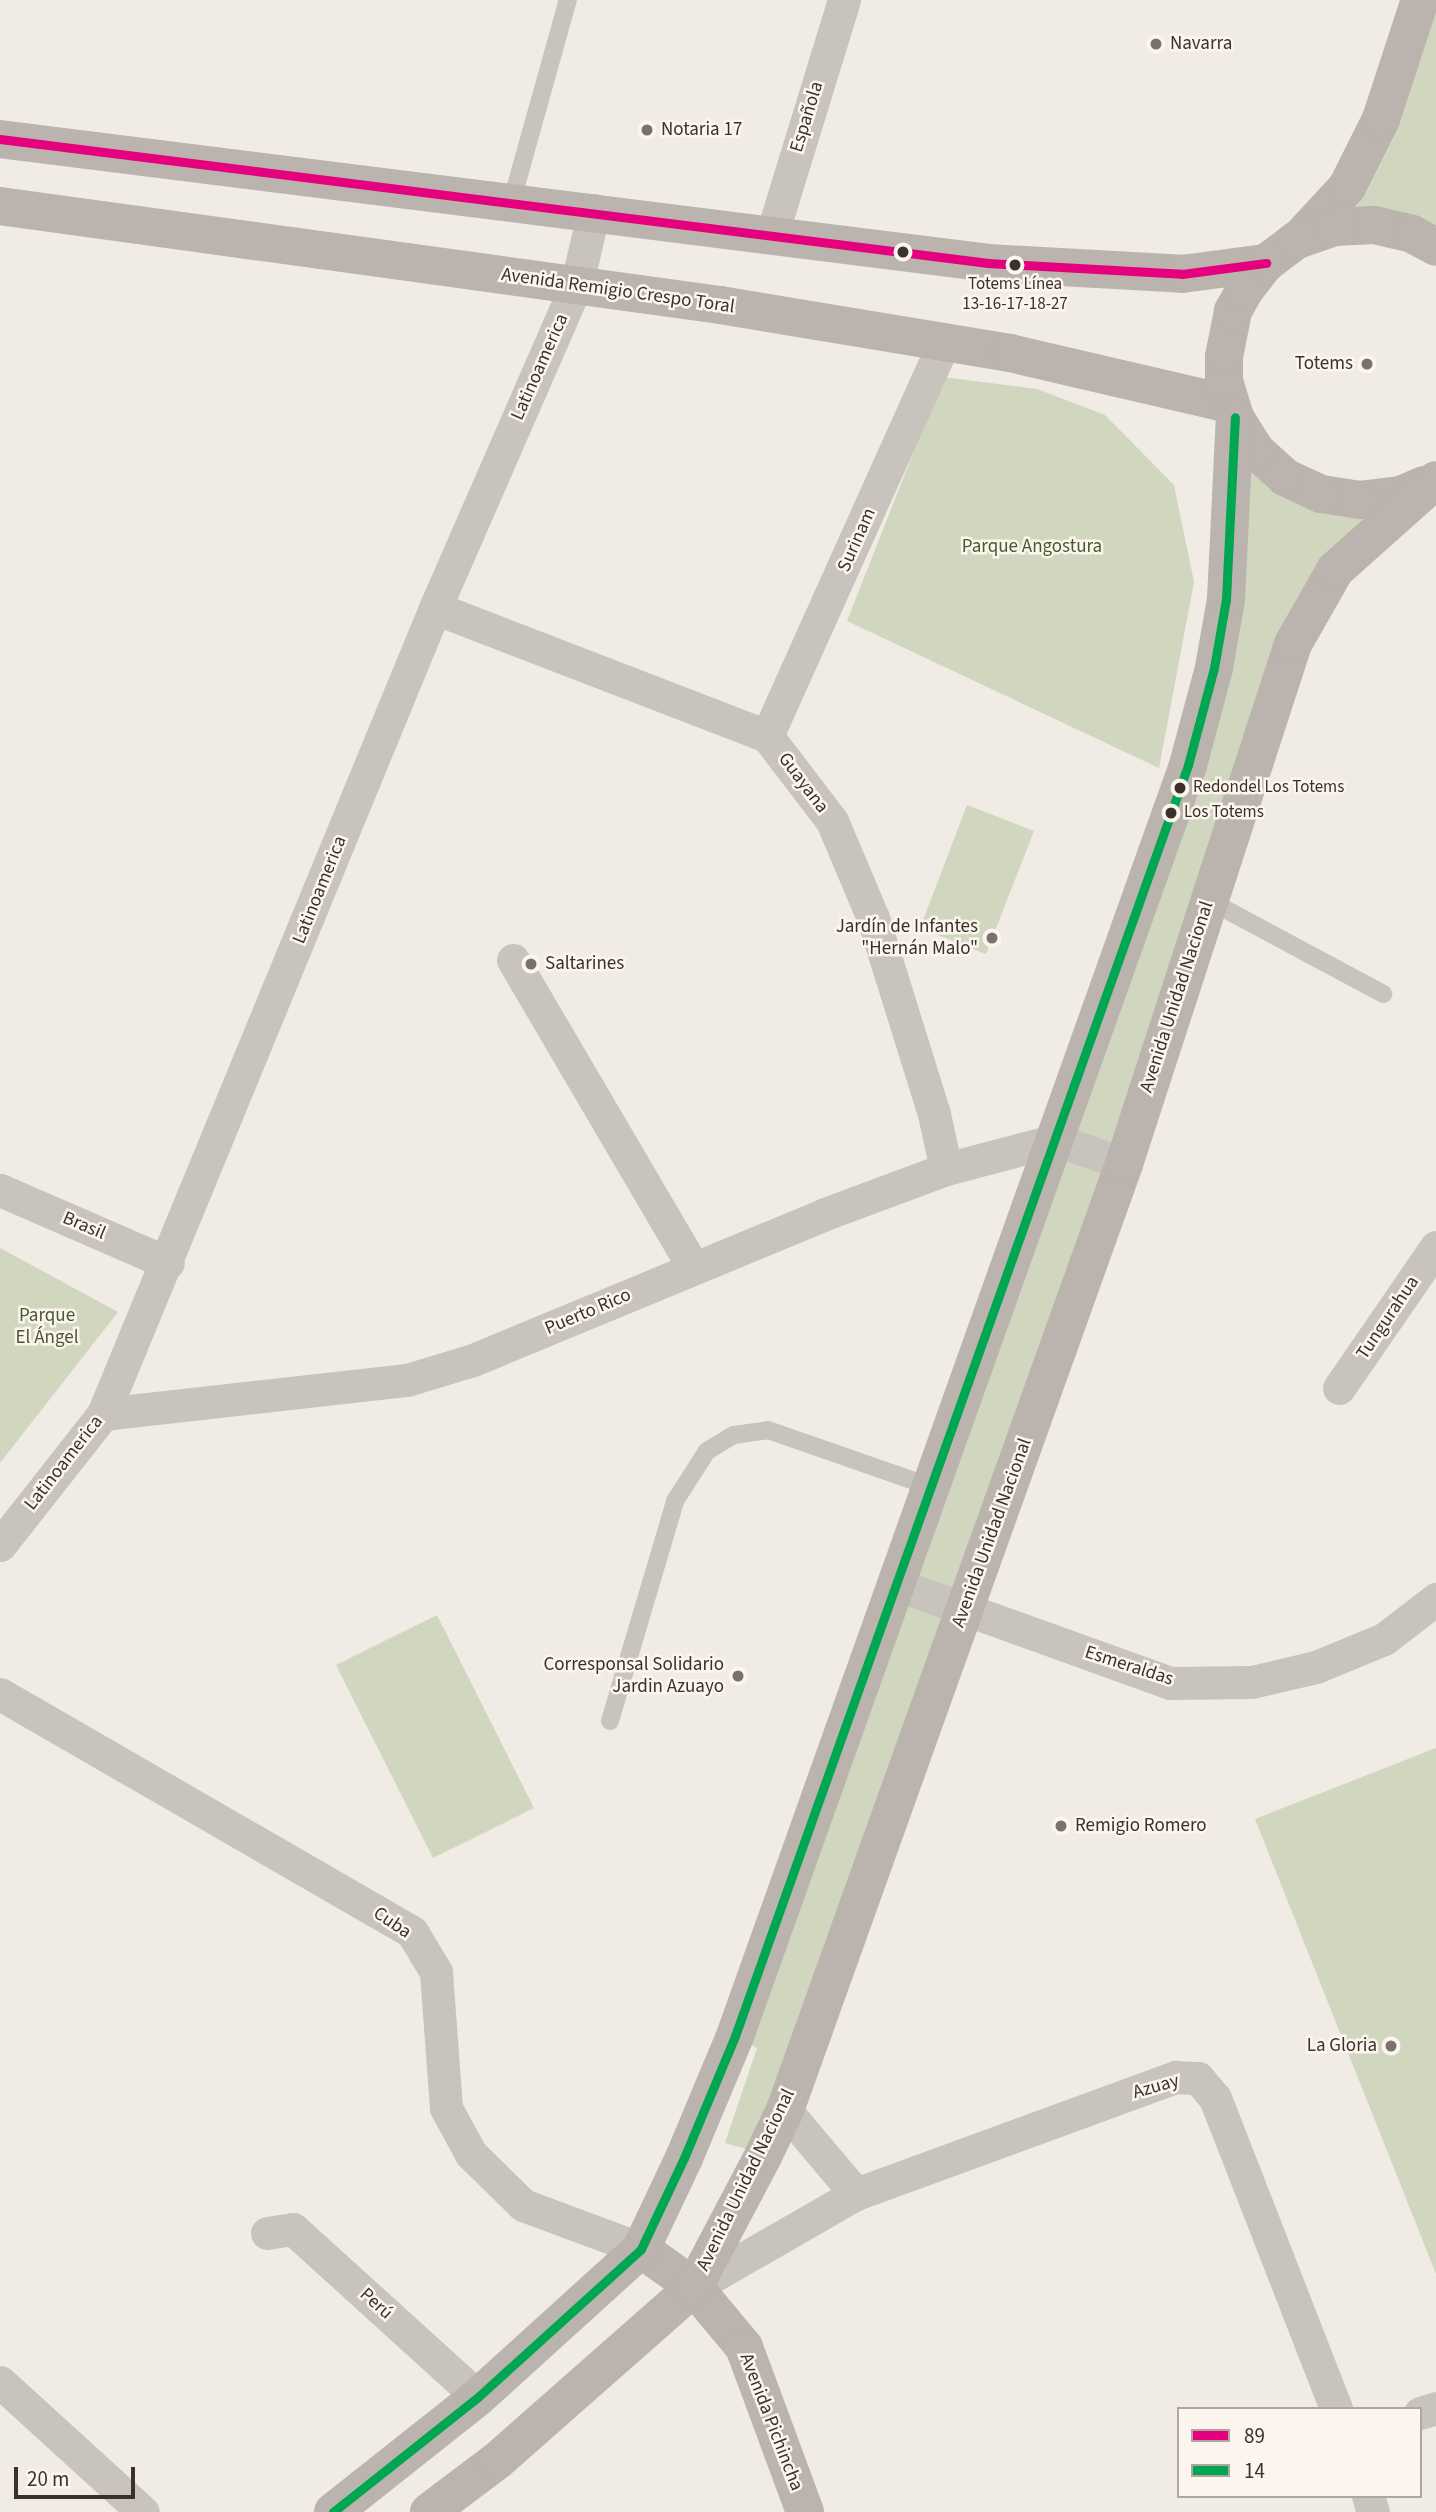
<!DOCTYPE html>
<meta charset="utf-8">
<style>
body{margin:0}
#map{position:relative;width:1436px;height:2512px;overflow:hidden;background:#f0ebe5;font-family:"Source Sans 3",sans-serif}
div>[style]{position:absolute}
[style*='--x']{left:calc(var(--x)*1px);top:calc(var(--y)*1px);width:calc(var(--w)*1px);rotate:calc(var(--a)*1deg)}
.green>*{inset:0;background:#d1d6bf}
.lane>*{height:18px;margin:-9px;padding:0 9px;transform-origin:9px;border-radius:9px;background:#c9c3be}
.street>*{height:33px;margin:-16.5px;padding:0 16.5px;transform-origin:16.5px;border-radius:16.5px;background:#c9c3be}
.secondary>*{height:38px;margin:-19px;padding:0 19px;transform-origin:19px;border-radius:19px;background:#bab3ae}
.bus-1>*{height:9px;margin:-4.5px;padding:0 4.5px;transform-origin:4.5px;border-radius:4.5px;background:#e5007d}
.bus-2>*{height:9px;margin:-4.5px;padding:0 4.5px;transform-origin:4.5px;border-radius:4.5px;background:#00a651}
.dots>*{width:19px;height:19px;translate:-50% -50%;box-sizing:border-box;border:4px solid #fbf5ee;border-radius:50%}
span{translate:-50% -50%;white-space:nowrap;text-align:center;line-height:1.15;-webkit-text-stroke:5px #fbf5ee;paint-order:stroke}
.bus-label{font-size:17px;color:#3b302b}
.left{translate:0 -50%;text-align:left}
.poi-label{font-size:19px;color:#3b302b}
.right{translate:-100% -50%;text-align:right}
.street-label{font-size:19px;color:#3b302b}
.park-label{font-size:19px;color:#4a5a2e}
.legend{position:absolute;left:1177px;top:2407px;width:245px;height:91px;box-sizing:border-box;background:#fbf5ee;border:2px solid #aea6a0;margin:0;padding:9px 12px;list-style:none;font-size:21px;color:#3b302b}
.legend li{display:flex;align-items:center;gap:14px;height:35px}
.legend b{width:35px;border:2px solid #aea6a0}
.scale{position:absolute;left:14px;top:2467px;width:121px;height:32px;box-sizing:border-box;border:4px solid #3b302b;border-top:0;padding-left:9px;font-size:21px;line-height:24px;white-space:nowrap;color:#3b302b;-webkit-text-stroke:5px #fbf5ee;paint-order:stroke}
</style>
<div id="map">
<div class="green">
<i style="clip-path:polygon(1436px 0,1436px 240px,1334px 221px)"></i>
<i style="clip-path:polygon(943px 377px,1037px 389px,1105px 415px,1174px 485px,1194px 582px,1159px 768px,847px 621px)"></i>
<i style="clip-path:polygon(1241px 432px,1266px 472px,1384px 506px,1345px 548px,1119px 1157px,1065px 1138px,1152px 910px)"></i>
<i style="clip-path:polygon(967px 805px,1034px 831px,986px 954px,920px 928px)"></i>
<i style="clip-path:polygon(1061px 1147px,1116px 1168px,963px 1601px,905px 1584px)"></i>
<i style="clip-path:polygon(0 1248px,118px 1312px,0 1463px)"></i>
<i style="clip-path:polygon(898px 1585px,965px 1608px,764px 2154px,725px 2143px,757px 2048px,735px 2036px)"></i>
<i style="clip-path:polygon(437px 1615px,534px 1808px,433px 1858px,336px 1665px)"></i>
<i style="clip-path:polygon(1436px 1748px,1436px 2274px,1255px 1819px)"></i>
</div>
<div class="lane">
<i style="--x:512;--y:200;--w:208;--a:-74.4"></i>
<i style="--x:1208;--y:900;--w:199;--a:28.2"></i>
<i style="--x:610;--y:1721;--w:229;--a:-73.5"></i>
<i style="--x:675;--y:1501;--w:59;--a:-57.4"></i>
<i style="--x:707;--y:1451;--w:31;--a:-31"></i>
<i style="--x:734;--y:1435;--w:34;--a:-8"></i>
<i style="--x:768;--y:1430;--w:174;--a:19.2"></i>
</div>
<div class="street">
<i style="--x:772;--y:234;--w:245;--a:-72.9"></i>
<i style="--x:435;--y:608;--w:356;--a:21.1"></i>
<i style="--x:767;--y:736;--w:107;--a:52.6"></i>
<i style="--x:832;--y:821;--w:105;--a:67.1"></i>
<i style="--x:873;--y:918;--w:205;--a:72.7"></i>
<i style="--x:934;--y:1114;--w:56;--a:77.7"></i>
<i style="--x:767;--y:736;--w:432;--a:-65.8"></i>
<i style="--x:513;--y:960;--w:357;--a:59.6"></i>
<i style="--x:0;--y:1190;--w:183;--a:23.5"></i>
<i style="--x:1339;--y:1388;--w:171;--a:-55.5"></i>
<i style="--x:103;--y:1414;--w:306;--a:-6.4"></i>
<i style="--x:407;--y:1380;--w:69;--a:-16.9"></i>
<i style="--x:473;--y:1360;--w:381;--a:-22.5"></i>
<i style="--x:825;--y:1214;--w:129;--a:-20.4"></i>
<i style="--x:946;--y:1169;--w:114;--a:-14.8"></i>
<i style="--x:1056;--y:1140;--w:72;--a:19.4"></i>
<i style="--x:0;--y:1545;--w:167;--a:-51.8"></i>
<i style="--x:103;--y:1414;--w:872;--a:-67.61"></i>
<i style="--x:435;--y:608;--w:355;--a:-66.4"></i>
<i style="--x:577;--y:283;--w:75;--a:-76.9"></i>
<i style="--x:898;--y:1585;--w:289;--a:19.8"></i>
<i style="--x:1170;--y:1683;--w:82;--a:-0.7"></i>
<i style="--x:1252;--y:1682;--w:66;--a:-13.2"></i>
<i style="--x:1316;--y:1667;--w:74;--a:-22.4"></i>
<i style="--x:1384;--y:1639;--w:66;--a:-37.6"></i>
<i style="--x:0;--y:1694;--w:476;--a:30"></i>
<i style="--x:412;--y:1932;--w:47;--a:59"></i>
<i style="--x:436;--y:1972;--w:136;--a:85.8"></i>
<i style="--x:446;--y:2108;--w:52;--a:61.5"></i>
<i style="--x:471;--y:2154;--w:73;--a:44.4"></i>
<i style="--x:523;--y:2205;--w:126;--a:20.4"></i>
<i style="--x:785;--y:2110;--w:110;--a:49.8"></i>
<i style="--x:267;--y:2233;--w:26;--a:-9"></i>
<i style="--x:293;--y:2229;--w:250;--a:42.2"></i>
<i style="--x:694;--y:2287;--w:187;--a:-29.9"></i>
<i style="--x:856;--y:2194;--w:341;--a:-20.1"></i>
<i style="--x:1176;--y:2077;--w:22;--a:3"></i>
<i style="--x:1198;--y:2078;--w:26;--a:50"></i>
<i style="--x:1215;--y:2098;--w:334;--a:68.7"></i>
<i style="--x:0;--y:2382;--w:193;--a:42.3"></i>
<i style="--x:1420;--y:2413;--w:17;--a:-17"></i>
<i style="--x:1368;--y:2496;--w:17;--a:73"></i>
</div>
<div class="secondary">
<i style="--x:0;--y:139;--w:996;--a:7.15"></i>
<i style="--x:988;--y:263;--w:194;--a:3.2"></i>
<i style="--x:1182;--y:274;--w:85;--a:-7.5"></i>
<i style="--x:0;--y:206;--w:727;--a:7.83"></i>
<i style="--x:720;--y:305;--w:294;--a:9.4"></i>
<i style="--x:1010;--y:353;--w:226;--a:13.1"></i>
<i style="--x:1300;--y:238;--w:69;--a:-47.3"></i>
<i style="--x:1347;--y:187;--w:76;--a:-63.4"></i>
<i style="--x:1381;--y:119;--w:125;--a:-71.9"></i>
<i style="--x:1424;--y:485;--w:26;--a:157"></i>
<i style="--x:1400;--y:495;--w:40;--a:172.9"></i>
<i style="--x:1360;--y:500;--w:39;--a:-171"></i>
<i style="--x:1321;--y:494;--w:40;--a:-155"></i>
<i style="--x:1285;--y:477;--w:39;--a:-138"></i>
<i style="--x:1256;--y:451;--w:40;--a:-122"></i>
<i style="--x:1235;--y:417;--w:38;--a:-107"></i>
<i style="--x:1224;--y:381;--w:24;--a:-90"></i>
<i style="--x:1224;--y:357;--w:47;--a:-78.9"></i>
<i style="--x:1233;--y:311;--w:23;--a:-61"></i>
<i style="--x:1244;--y:291;--w:36;--a:-52"></i>
<i style="--x:1266;--y:263;--w:39;--a:-37"></i>
<i style="--x:1297;--y:240;--w:39;--a:-19"></i>
<i style="--x:1334;--y:227;--w:40;--a:-2.9"></i>
<i style="--x:1374;--y:225;--w:39;--a:13"></i>
<i style="--x:1412;--y:234;--w:27;--a:28"></i>
<i style="--x:641;--y:2249;--w:65;--a:35.6"></i>
<i style="--x:694;--y:2287;--w:78;--a:50.2"></i>
<i style="--x:744;--y:2347;--w:176;--a:69.7"></i>
<i style="--x:333;--y:2512;--w:185;--a:-38.4"></i>
<i style="--x:478;--y:2397;--w:220;--a:-42.2"></i>
<i style="--x:641;--y:2249;--w:101;--a:-64.7"></i>
<i style="--x:684;--y:2158;--w:132;--a:-67.3"></i>
<i style="--x:735;--y:2036;--w:1349;--a:-70.38"></i>
<i style="--x:1188;--y:765;--w:100;--a:-75"></i>
<i style="--x:1214;--y:668;--w:70;--a:-80.1"></i>
<i style="--x:1226;--y:599;--w:182;--a:-87.2"></i>
<i style="--x:429;--y:2512;--w:86;--a:-37"></i>
<i style="--x:498;--y:2460;--w:261;--a:-41.4"></i>
<i style="--x:694;--y:2287;--w:150;--a:-62.2"></i>
<i style="--x:764;--y:2154;--w:49;--a:-64.5"></i>
<i style="--x:785;--y:2110;--w:1005;--a:-70.28"></i>
<i style="--x:1124;--y:1164;--w:547;--a:-72"></i>
<i style="--x:1293;--y:644;--w:85;--a:-60.4"></i>
<i style="--x:1335;--y:570;--w:135;--a:-41.7"></i>
</div>
<div class="bus-1">
<i style="--x:0;--y:139;--w:996;--a:7.15"></i>
<i style="--x:988;--y:263;--w:194;--a:3.2"></i>
<i style="--x:1182;--y:274;--w:85;--a:-7.5"></i>
</div>
<div class="bus-2">
<i style="--x:333;--y:2512;--w:185;--a:-38.4"></i>
<i style="--x:478;--y:2397;--w:220;--a:-42.2"></i>
<i style="--x:641;--y:2249;--w:101;--a:-64.7"></i>
<i style="--x:684;--y:2158;--w:132;--a:-67.3"></i>
<i style="--x:735;--y:2036;--w:1349;--a:-70.38"></i>
<i style="--x:1188;--y:765;--w:100;--a:-75"></i>
<i style="--x:1214;--y:668;--w:70;--a:-80.1"></i>
<i style="--x:1226;--y:599;--w:182;--a:-87.2"></i>
</div>
<div class="dots">
<i style="left:1156px;top:44px;background:#7a716c"></i>
<i style="left:647px;top:130px;background:#7a716c"></i>
<i style="left:903px;top:252px;background:#3b302b"></i>
<i style="left:1015px;top:265px;background:#3b302b"></i>
<i style="left:1367px;top:364px;background:#7a716c"></i>
<i style="left:1180px;top:788px;background:#3b302b"></i>
<i style="left:1171px;top:813px;background:#3b302b"></i>
<i style="left:992px;top:938px;background:#7a716c"></i>
<i style="left:531px;top:964px;background:#7a716c"></i>
<i style="left:738px;top:1676px;background:#7a716c"></i>
<i style="left:1061px;top:1826px;background:#7a716c"></i>
<i style="left:1391px;top:2046px;background:#7a716c"></i>
</div>
<div class="bus-label">
<span style="left:1015px;top:295px">Totems Línea<br>13-16-17-18-27</span>
<span class="left" style="left:1193px;top:788px">Redondel Los Totems</span>
<span class="left" style="left:1184px;top:813px">Los Totems</span>
</div>
<div class="poi-label">
<span class="left" style="left:1170px;top:44px">Navarra</span>
<span class="left" style="left:661px;top:130px">Notaria 17</span>
<span class="right" style="left:1353px;top:364px">Totems</span>
<span class="right" style="left:978px;top:938px">Jardín de Infantes<br>"Hernán Malo"</span>
<span class="left" style="left:545px;top:964px">Saltarines</span>
<span class="right" style="left:724px;top:1676px">Corresponsal Solidario<br>Jardin Azuayo</span>
<span class="left" style="left:1075px;top:1826px">Remigio Romero</span>
<span class="right" style="left:1377px;top:2046px">La Gloria</span>
</div>
<div class="street-label">
<span style="left:807px;top:117px;rotate:-73deg">Española</span>
<span style="left:618px;top:291px;rotate:8deg">Avenida Remigio Crespo Toral</span>
<span style="left:540px;top:367px;rotate:-66deg">Latinoamerica</span>
<span style="left:857px;top:540px;rotate:-66deg">Surinam</span>
<span style="left:803px;top:783px;rotate:53deg">Guayana</span>
<span style="left:320px;top:890px;rotate:-68deg">Latinoamerica</span>
<span style="left:1177px;top:997px;rotate:-72deg">Avenida Unidad Nacional</span>
<span style="left:84px;top:1226px;rotate:23deg">Brasil</span>
<span style="left:588px;top:1312px;rotate:-23deg">Puerto Rico</span>
<span style="left:1388px;top:1318px;rotate:-56deg">Tungurahua</span>
<span style="left:64px;top:1463px;rotate:-52deg">Latinoamerica</span>
<span style="left:992px;top:1533px;rotate:-70deg">Avenida Unidad Nacional</span>
<span style="left:1129px;top:1666px;rotate:18deg">Esmeraldas</span>
<span style="left:392px;top:1923px;rotate:34deg">Cuba</span>
<span style="left:1156px;top:2087px;rotate:-16deg">Azuay</span>
<span style="left:746px;top:2180px;rotate:-64deg">Avenida Unidad Nacional</span>
<span style="left:376px;top:2304px;rotate:42deg">Perú</span>
<span style="left:771px;top:2422px;rotate:69deg">Avenida Pichincha</span>
</div>
<div class="park-label">
<span style="left:1032px;top:547px">Parque Angostura</span>
<span style="left:47px;top:1327px">Parque<br>El Ángel</span>
</div>
<ul class="legend">
<li><b style="height:9px;background:#e5007d"></b>89</li>
<li><b style="height:9px;background:#00a651"></b>14</li>
</ul>
<div class="scale">20 m</div>
</div>
